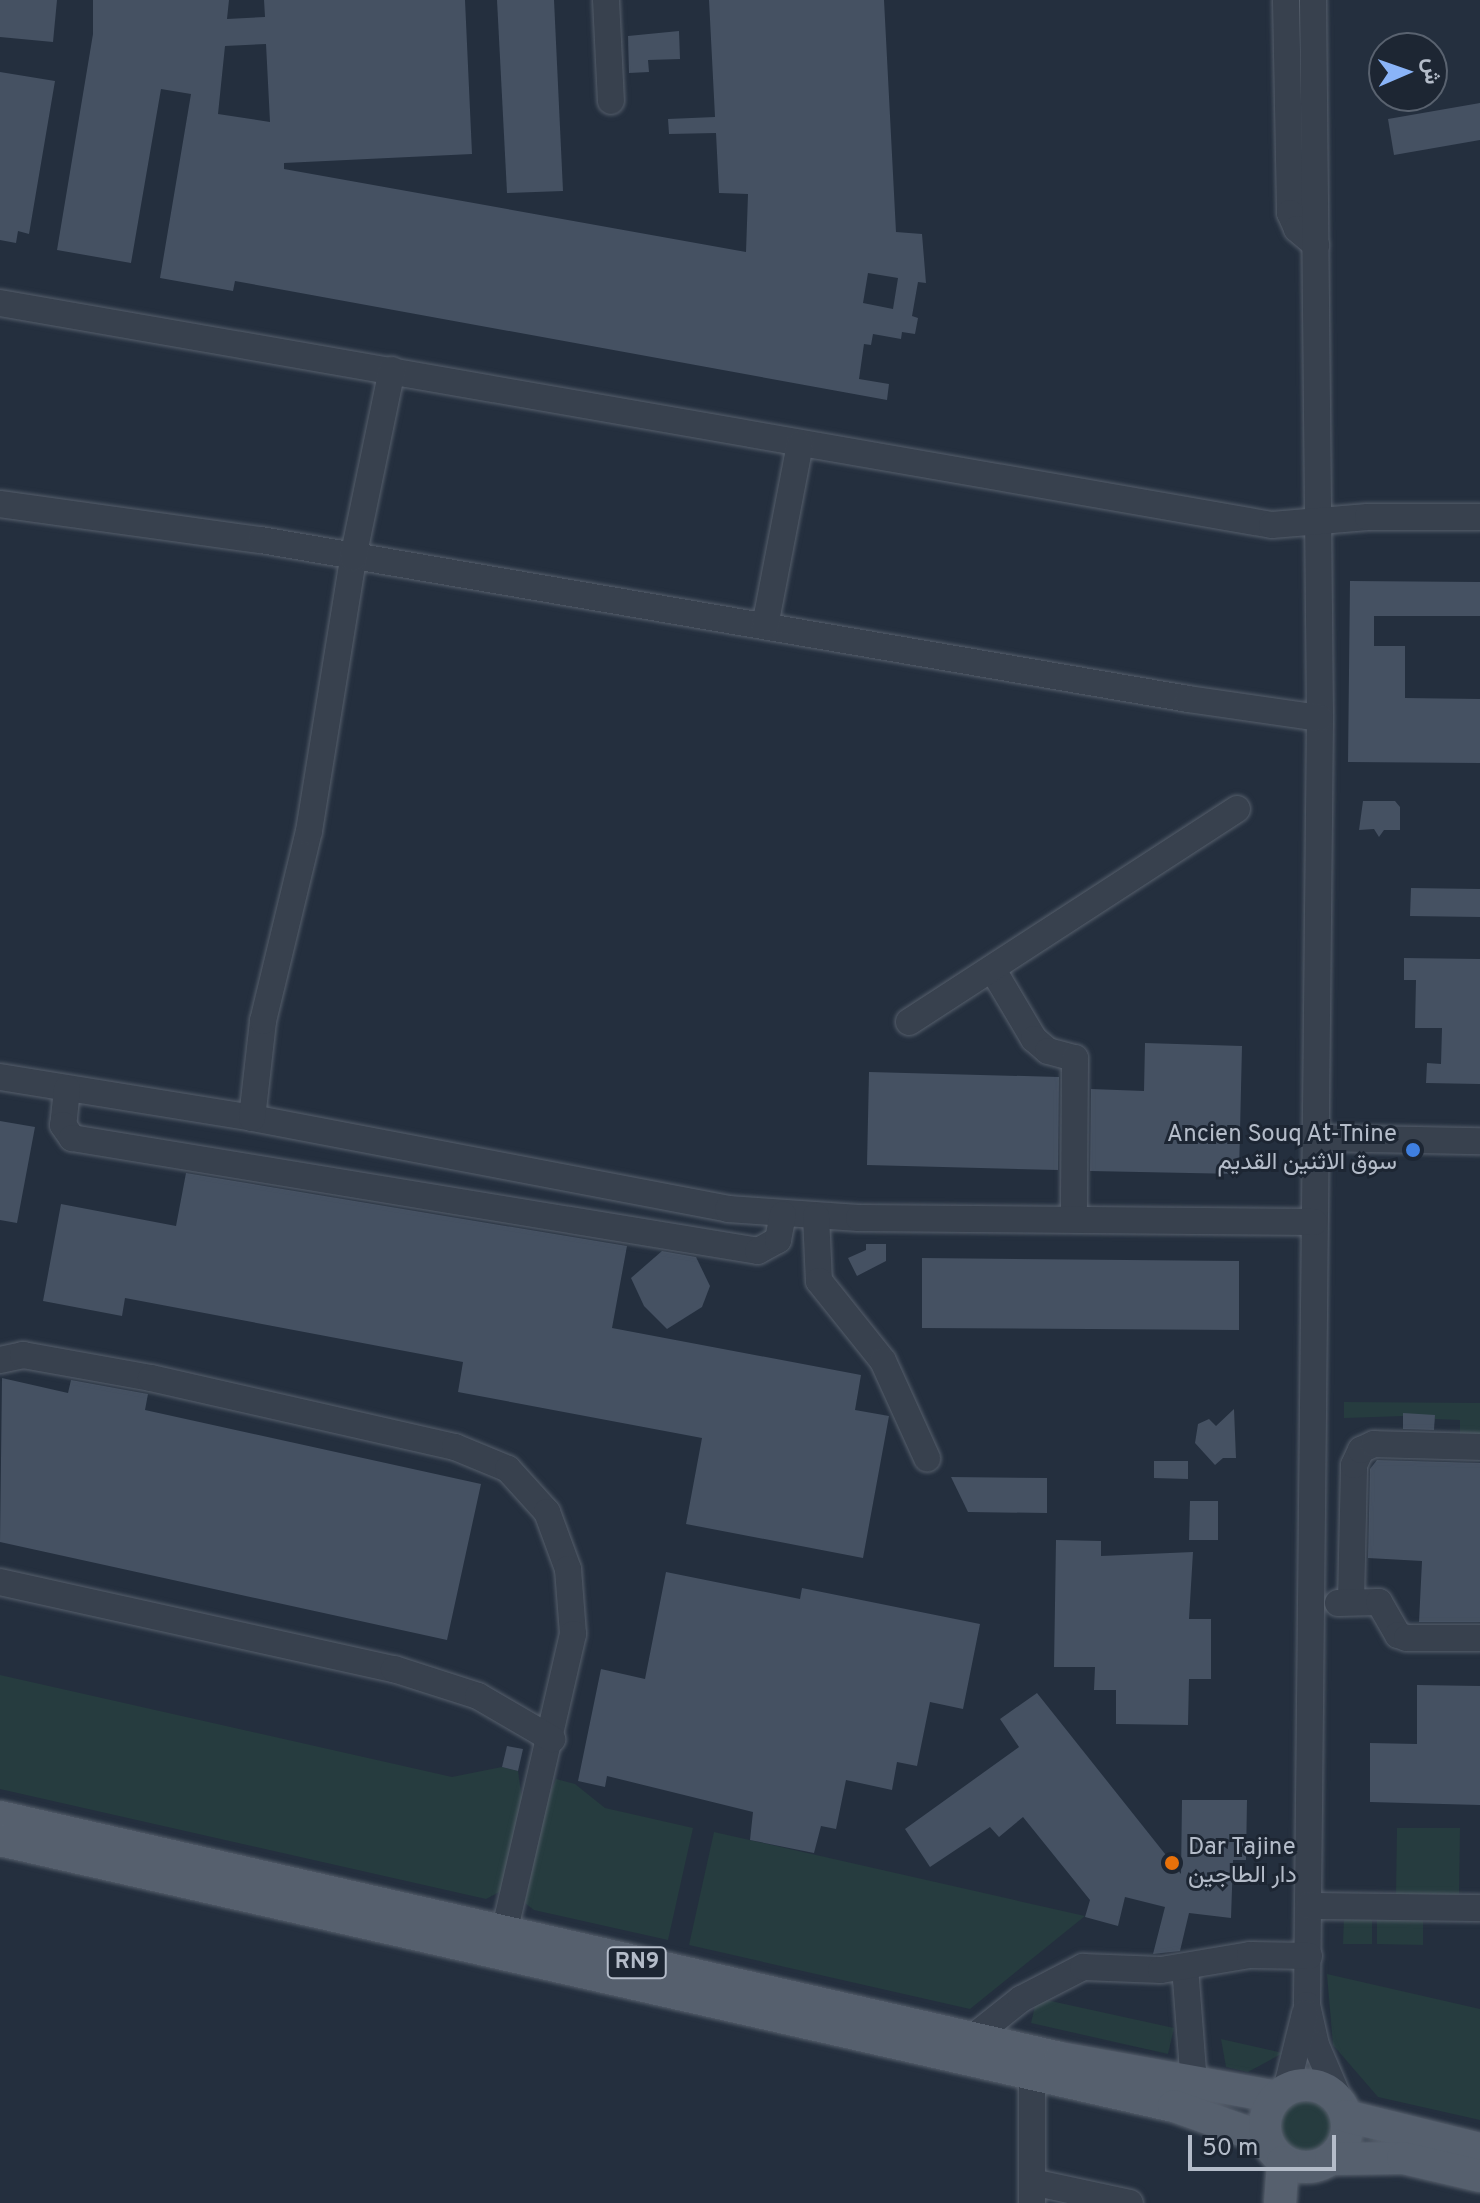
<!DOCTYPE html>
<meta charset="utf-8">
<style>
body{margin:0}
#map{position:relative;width:1480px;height:2203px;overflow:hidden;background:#242f3e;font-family:Overpass,Vazirmatn,sans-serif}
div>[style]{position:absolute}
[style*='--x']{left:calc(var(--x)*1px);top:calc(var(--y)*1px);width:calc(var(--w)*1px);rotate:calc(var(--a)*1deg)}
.green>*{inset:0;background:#263c3f}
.round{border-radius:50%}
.building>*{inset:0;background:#455162}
.roads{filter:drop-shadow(0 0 2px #565f6c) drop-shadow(0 0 2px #565f6c)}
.minor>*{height:26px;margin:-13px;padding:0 13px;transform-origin:13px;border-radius:13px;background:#38414e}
.major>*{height:32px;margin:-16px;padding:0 16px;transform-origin:16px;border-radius:16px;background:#56606e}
.major>.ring{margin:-16px;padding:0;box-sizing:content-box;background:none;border:32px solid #56606e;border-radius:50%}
.dots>*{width:22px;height:22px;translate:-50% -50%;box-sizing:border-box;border:4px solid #1d2633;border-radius:50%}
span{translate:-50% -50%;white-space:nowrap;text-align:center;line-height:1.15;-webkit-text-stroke:6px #1d2633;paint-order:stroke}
.shield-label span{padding:2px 6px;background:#1d2633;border:2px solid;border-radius:6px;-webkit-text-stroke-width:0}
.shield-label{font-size:22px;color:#b4bcc9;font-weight:700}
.poi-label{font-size:24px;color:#b4bcc9}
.right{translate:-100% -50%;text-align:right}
.left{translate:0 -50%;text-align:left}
.north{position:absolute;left:1368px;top:32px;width:80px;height:80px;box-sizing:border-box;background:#1d2633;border:2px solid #59626f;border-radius:50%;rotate:88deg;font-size:22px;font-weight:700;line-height:32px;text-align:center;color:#b4bcc9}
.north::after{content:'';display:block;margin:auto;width:28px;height:36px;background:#8ab4f8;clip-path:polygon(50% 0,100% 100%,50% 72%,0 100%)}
.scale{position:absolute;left:1188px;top:2135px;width:148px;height:36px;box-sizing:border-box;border:4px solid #b4bcc9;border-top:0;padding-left:10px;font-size:24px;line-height:28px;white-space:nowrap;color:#b4bcc9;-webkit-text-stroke:6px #1d2633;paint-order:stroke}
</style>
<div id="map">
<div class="green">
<i style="clip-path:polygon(1344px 1402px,1480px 1403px,1480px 1437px,1460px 1436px,1460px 1420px,1435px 1419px,1434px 1415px,1344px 1418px)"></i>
<i style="clip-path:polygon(0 1675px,452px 1777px,502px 1767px,518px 1771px,522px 1799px,501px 1891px,486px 1899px,0 1789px)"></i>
<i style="clip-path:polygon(556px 1779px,575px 1784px,605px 1808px,693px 1828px,668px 1940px,534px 1910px,525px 1903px,545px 1804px)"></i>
<i style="clip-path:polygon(1397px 1828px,1460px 1828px,1459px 1895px,1396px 1894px)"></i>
<i style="clip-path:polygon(714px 1832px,1085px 1916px,970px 2009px,689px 1945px)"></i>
<i style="clip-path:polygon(1344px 1917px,1372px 1917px,1372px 1944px,1343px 1944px)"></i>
<i style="clip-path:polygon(1377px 1917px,1423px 1918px,1423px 1945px,1377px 1944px)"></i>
<i style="clip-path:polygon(1327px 1974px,1480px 2009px,1480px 2120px,1378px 2097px,1333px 2045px)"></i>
<i style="clip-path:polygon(1037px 1998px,1174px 2028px,1168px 2054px,1031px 2023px)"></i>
<i style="clip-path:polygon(1221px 2039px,1283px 2053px,1248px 2072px,1226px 2067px)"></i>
<i class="round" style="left:1277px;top:2097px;width:58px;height:58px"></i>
</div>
<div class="building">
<i style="clip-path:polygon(0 0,57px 0,53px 42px,0 37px)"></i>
<i style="clip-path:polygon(evenodd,93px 0,229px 0,227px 19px,265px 17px,264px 0,465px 0,472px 154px,284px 163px,284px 169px,746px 252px,748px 194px,719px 193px,716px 133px,669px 134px,668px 119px,715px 117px,709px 0,884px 0,896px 232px,922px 234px,926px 283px,918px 282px,912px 316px,918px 318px,915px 334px,902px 332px,901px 339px,873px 334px,871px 345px,864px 344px,859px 379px,889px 384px,887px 400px,235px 281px,233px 291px,160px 278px,191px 94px,161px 89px,131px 263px,57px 250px,93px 34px,93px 0,266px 44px,270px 122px,218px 114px,225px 46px,266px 44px,93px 0,868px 273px,898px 278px,893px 309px,863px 303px,868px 273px)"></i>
<i style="clip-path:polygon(497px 0,554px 0,563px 191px,507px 193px)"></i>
<i style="clip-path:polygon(679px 31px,680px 59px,648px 60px,649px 72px,629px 73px,628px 36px)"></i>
<i style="clip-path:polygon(0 72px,55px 81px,29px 234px,18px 231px,16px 243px,0 240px)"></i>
<i style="clip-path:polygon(1480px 103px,1480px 140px,1394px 155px,1388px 119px)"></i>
<i style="clip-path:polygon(1350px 581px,1480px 582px,1480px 616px,1374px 616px,1374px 646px,1405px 646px,1405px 698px,1480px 699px,1480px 763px,1348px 762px)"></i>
<i style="clip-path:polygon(1363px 801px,1395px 801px,1400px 807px,1400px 830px,1384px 830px,1379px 837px,1374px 829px,1359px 830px)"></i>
<i style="clip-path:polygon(1411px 888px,1480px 889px,1480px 917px,1410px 916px)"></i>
<i style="clip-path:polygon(1404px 958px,1480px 959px,1480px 1084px,1426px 1083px,1427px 1063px,1441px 1064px,1442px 1028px,1415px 1028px,1416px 980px,1404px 980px)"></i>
<i style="clip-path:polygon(1145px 1043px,1242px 1046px,1239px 1174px,1090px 1171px,1091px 1089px,1144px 1091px)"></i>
<i style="clip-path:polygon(869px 1072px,1059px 1077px,1058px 1170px,867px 1165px)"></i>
<i style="clip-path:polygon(0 1121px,35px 1127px,17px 1223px,0 1220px)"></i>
<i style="clip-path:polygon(186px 1173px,627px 1246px,612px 1328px,861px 1375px,855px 1410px,889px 1416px,863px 1558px,686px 1524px,702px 1438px,458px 1392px,463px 1362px,125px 1298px,122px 1316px,43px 1301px,61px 1204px,176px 1226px)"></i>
<i style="clip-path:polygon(866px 1244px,886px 1244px,886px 1261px,857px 1276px,848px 1258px,866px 1250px)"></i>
<i style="clip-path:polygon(662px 1251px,696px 1257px,710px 1286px,702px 1307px,667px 1329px,644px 1306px,631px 1278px)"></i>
<i style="clip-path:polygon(922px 1258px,1239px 1261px,1239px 1330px,922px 1328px)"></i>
<i style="clip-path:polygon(2px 1378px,68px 1393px,71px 1380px,148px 1394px,145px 1410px,481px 1484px,447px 1640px,0 1542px)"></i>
<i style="clip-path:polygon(1234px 1409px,1236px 1458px,1223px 1458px,1215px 1465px,1195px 1443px,1198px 1424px,1209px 1419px,1216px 1426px)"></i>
<i style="clip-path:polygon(1403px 1413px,1435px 1415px,1434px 1430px,1403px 1429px)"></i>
<i style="clip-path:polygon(1377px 1460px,1480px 1463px,1480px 1622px,1419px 1622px,1422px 1561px,1368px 1558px,1370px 1469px)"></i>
<i style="clip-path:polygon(1154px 1461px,1188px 1461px,1188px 1479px,1154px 1478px)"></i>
<i style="clip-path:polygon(951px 1477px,1047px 1478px,1047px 1513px,968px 1512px)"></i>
<i style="clip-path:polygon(1190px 1501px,1218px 1501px,1218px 1540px,1189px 1540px)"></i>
<i style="clip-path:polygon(1056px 1540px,1101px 1541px,1101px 1556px,1193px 1552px,1189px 1619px,1211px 1619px,1211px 1679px,1189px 1679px,1188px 1725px,1116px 1724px,1116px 1690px,1094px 1690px,1095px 1667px,1054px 1667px)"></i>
<i style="clip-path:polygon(666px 1572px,800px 1599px,802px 1588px,980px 1624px,963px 1709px,930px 1702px,917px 1766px,897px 1762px,892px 1790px,846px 1780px,836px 1829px,821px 1826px,814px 1853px,750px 1840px,753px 1812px,607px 1776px,605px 1787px,578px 1781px,601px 1669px,645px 1679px)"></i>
<i style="clip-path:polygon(1417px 1685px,1480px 1686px,1480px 1805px,1370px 1802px,1370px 1743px,1417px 1744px)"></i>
<i style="clip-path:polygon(1037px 1693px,1181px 1874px,1182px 1800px,1247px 1800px,1246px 1860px,1233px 1860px,1231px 1918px,1189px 1913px,1180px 1951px,1153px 1954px,1165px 1907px,1125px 1897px,1118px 1926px,1085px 1917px,1090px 1900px,1023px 1817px,999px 1837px,990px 1827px,930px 1867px,905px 1829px,1019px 1747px,1000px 1719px)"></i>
<i style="clip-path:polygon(507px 1746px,523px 1749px,518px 1771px,502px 1767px)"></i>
</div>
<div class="roads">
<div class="minor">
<i style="--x:606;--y:0;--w:101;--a:87.2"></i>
<i style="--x:1286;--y:0;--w:213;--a:88.9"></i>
<i style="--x:1290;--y:213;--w:17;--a:66"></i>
<i style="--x:1297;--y:229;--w:25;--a:40"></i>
<i style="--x:1313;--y:0;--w:718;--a:89.44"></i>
<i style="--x:1320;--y:718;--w:1287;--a:90.58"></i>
<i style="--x:1307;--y:2005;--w:41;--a:77.3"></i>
<i style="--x:1316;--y:2045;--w:69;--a:66.8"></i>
<i style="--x:0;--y:303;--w:1291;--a:9.9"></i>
<i style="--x:1272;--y:525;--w:96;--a:-4.8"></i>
<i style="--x:1368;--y:517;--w:112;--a:0"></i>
<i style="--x:0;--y:504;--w:263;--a:7.9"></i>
<i style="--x:261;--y:540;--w:941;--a:9.73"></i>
<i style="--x:1188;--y:699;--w:133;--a:8.2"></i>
<i style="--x:765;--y:626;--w:185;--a:-79.1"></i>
<i style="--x:993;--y:970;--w:80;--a:59.3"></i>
<i style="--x:1034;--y:1039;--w:18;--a:41"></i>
<i style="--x:1048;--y:1051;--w:28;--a:15"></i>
<i style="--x:1075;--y:1058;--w:159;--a:90.4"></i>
<i style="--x:909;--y:1022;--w:391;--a:-33"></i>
<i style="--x:0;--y:1077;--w:255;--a:9.2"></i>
<i style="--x:252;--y:1118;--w:485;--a:10.8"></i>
<i style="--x:728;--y:1209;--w:131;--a:3.9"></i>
<i style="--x:859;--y:1218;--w:455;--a:0.5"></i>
<i style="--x:67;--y:1089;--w:36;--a:96"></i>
<i style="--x:63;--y:1125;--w:16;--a:55"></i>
<i style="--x:72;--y:1138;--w:695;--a:9.35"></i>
<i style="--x:758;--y:1251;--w:23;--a:-29"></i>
<i style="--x:778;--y:1240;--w:26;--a:-79"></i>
<i style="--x:252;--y:1118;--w:98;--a:-83.5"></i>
<i style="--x:263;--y:1021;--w:195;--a:-76.4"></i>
<i style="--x:309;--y:831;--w:277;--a:-80.8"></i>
<i style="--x:353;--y:558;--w:192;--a:-78.3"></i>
<i style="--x:1317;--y:1138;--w:163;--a:1.1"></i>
<i style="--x:816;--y:1216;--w:65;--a:87.4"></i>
<i style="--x:819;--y:1281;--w:102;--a:51.3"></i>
<i style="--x:883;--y:1361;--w:107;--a:65.6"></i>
<i style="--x:0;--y:1360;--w:24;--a:-12"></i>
<i style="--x:23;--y:1355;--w:130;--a:10.2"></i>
<i style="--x:151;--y:1378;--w:312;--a:12.8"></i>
<i style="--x:455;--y:1447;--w:57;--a:22.5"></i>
<i style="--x:508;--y:1469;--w:58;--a:47.8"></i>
<i style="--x:547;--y:1512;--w:61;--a:69.8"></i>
<i style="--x:568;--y:1569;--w:65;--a:85.6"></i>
<i style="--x:573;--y:1634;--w:307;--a:103"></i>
<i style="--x:0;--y:1582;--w:403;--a:12.5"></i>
<i style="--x:394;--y:1669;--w:88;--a:17.8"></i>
<i style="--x:478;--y:1696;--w:86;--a:30.2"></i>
<i style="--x:1351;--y:1601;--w:136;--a:-88.7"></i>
<i style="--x:1354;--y:1465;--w:17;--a:-65"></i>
<i style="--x:1361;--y:1450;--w:14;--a:-25"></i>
<i style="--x:1374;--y:1444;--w:106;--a:1.6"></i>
<i style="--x:1338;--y:1603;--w:41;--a:-1.4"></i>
<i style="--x:1379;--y:1602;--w:38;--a:60"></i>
<i style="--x:1398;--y:1635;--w:9;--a:18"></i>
<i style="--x:1407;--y:1638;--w:73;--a:0"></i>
<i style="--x:1309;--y:1906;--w:171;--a:0.7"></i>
<i style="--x:1185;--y:1967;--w:116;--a:85.6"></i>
<i style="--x:972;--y:2038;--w:63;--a:-38.5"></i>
<i style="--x:1021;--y:1999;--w:70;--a:-27.3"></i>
<i style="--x:1083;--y:1967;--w:78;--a:2.2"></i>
<i style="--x:1161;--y:1970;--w:90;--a:-9.6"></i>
<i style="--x:1250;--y:1955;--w:59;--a:1"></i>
<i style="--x:1286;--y:2090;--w:79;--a:-76.1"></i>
<i style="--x:1032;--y:2182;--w:100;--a:12.1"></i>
<i style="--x:1032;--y:2203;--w:128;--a:-90"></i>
</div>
<div class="major">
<i style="--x:0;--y:1817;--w:1087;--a:12.81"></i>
<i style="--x:1060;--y:2058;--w:219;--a:10.2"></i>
<i style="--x:0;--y:1840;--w:1204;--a:12.77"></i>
<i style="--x:1174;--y:2106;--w:98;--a:19.7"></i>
<i class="ring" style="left:1265px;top:2085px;width:50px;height:50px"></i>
<i style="--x:1346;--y:2116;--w:138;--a:13.8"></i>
<i style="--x:1331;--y:2159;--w:72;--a:-0.8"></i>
<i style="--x:1403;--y:2158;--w:79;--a:13.2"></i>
<i style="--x:1280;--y:2203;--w:41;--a:-85.8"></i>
</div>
</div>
<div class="dots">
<i style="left:1413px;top:1150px;background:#3f7fe0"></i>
<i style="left:1172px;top:1863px;background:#e8710a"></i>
</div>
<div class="shield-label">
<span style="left:637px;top:1963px">RN9</span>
</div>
<div class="poi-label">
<span class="right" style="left:1397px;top:1150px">Ancien Souq At-Tnine<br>سوق الاثنين القديم</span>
<span class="left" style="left:1188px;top:1863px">Dar Tajine<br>دار الطاجين</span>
</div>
<div class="north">ش</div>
<div class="scale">50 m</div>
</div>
